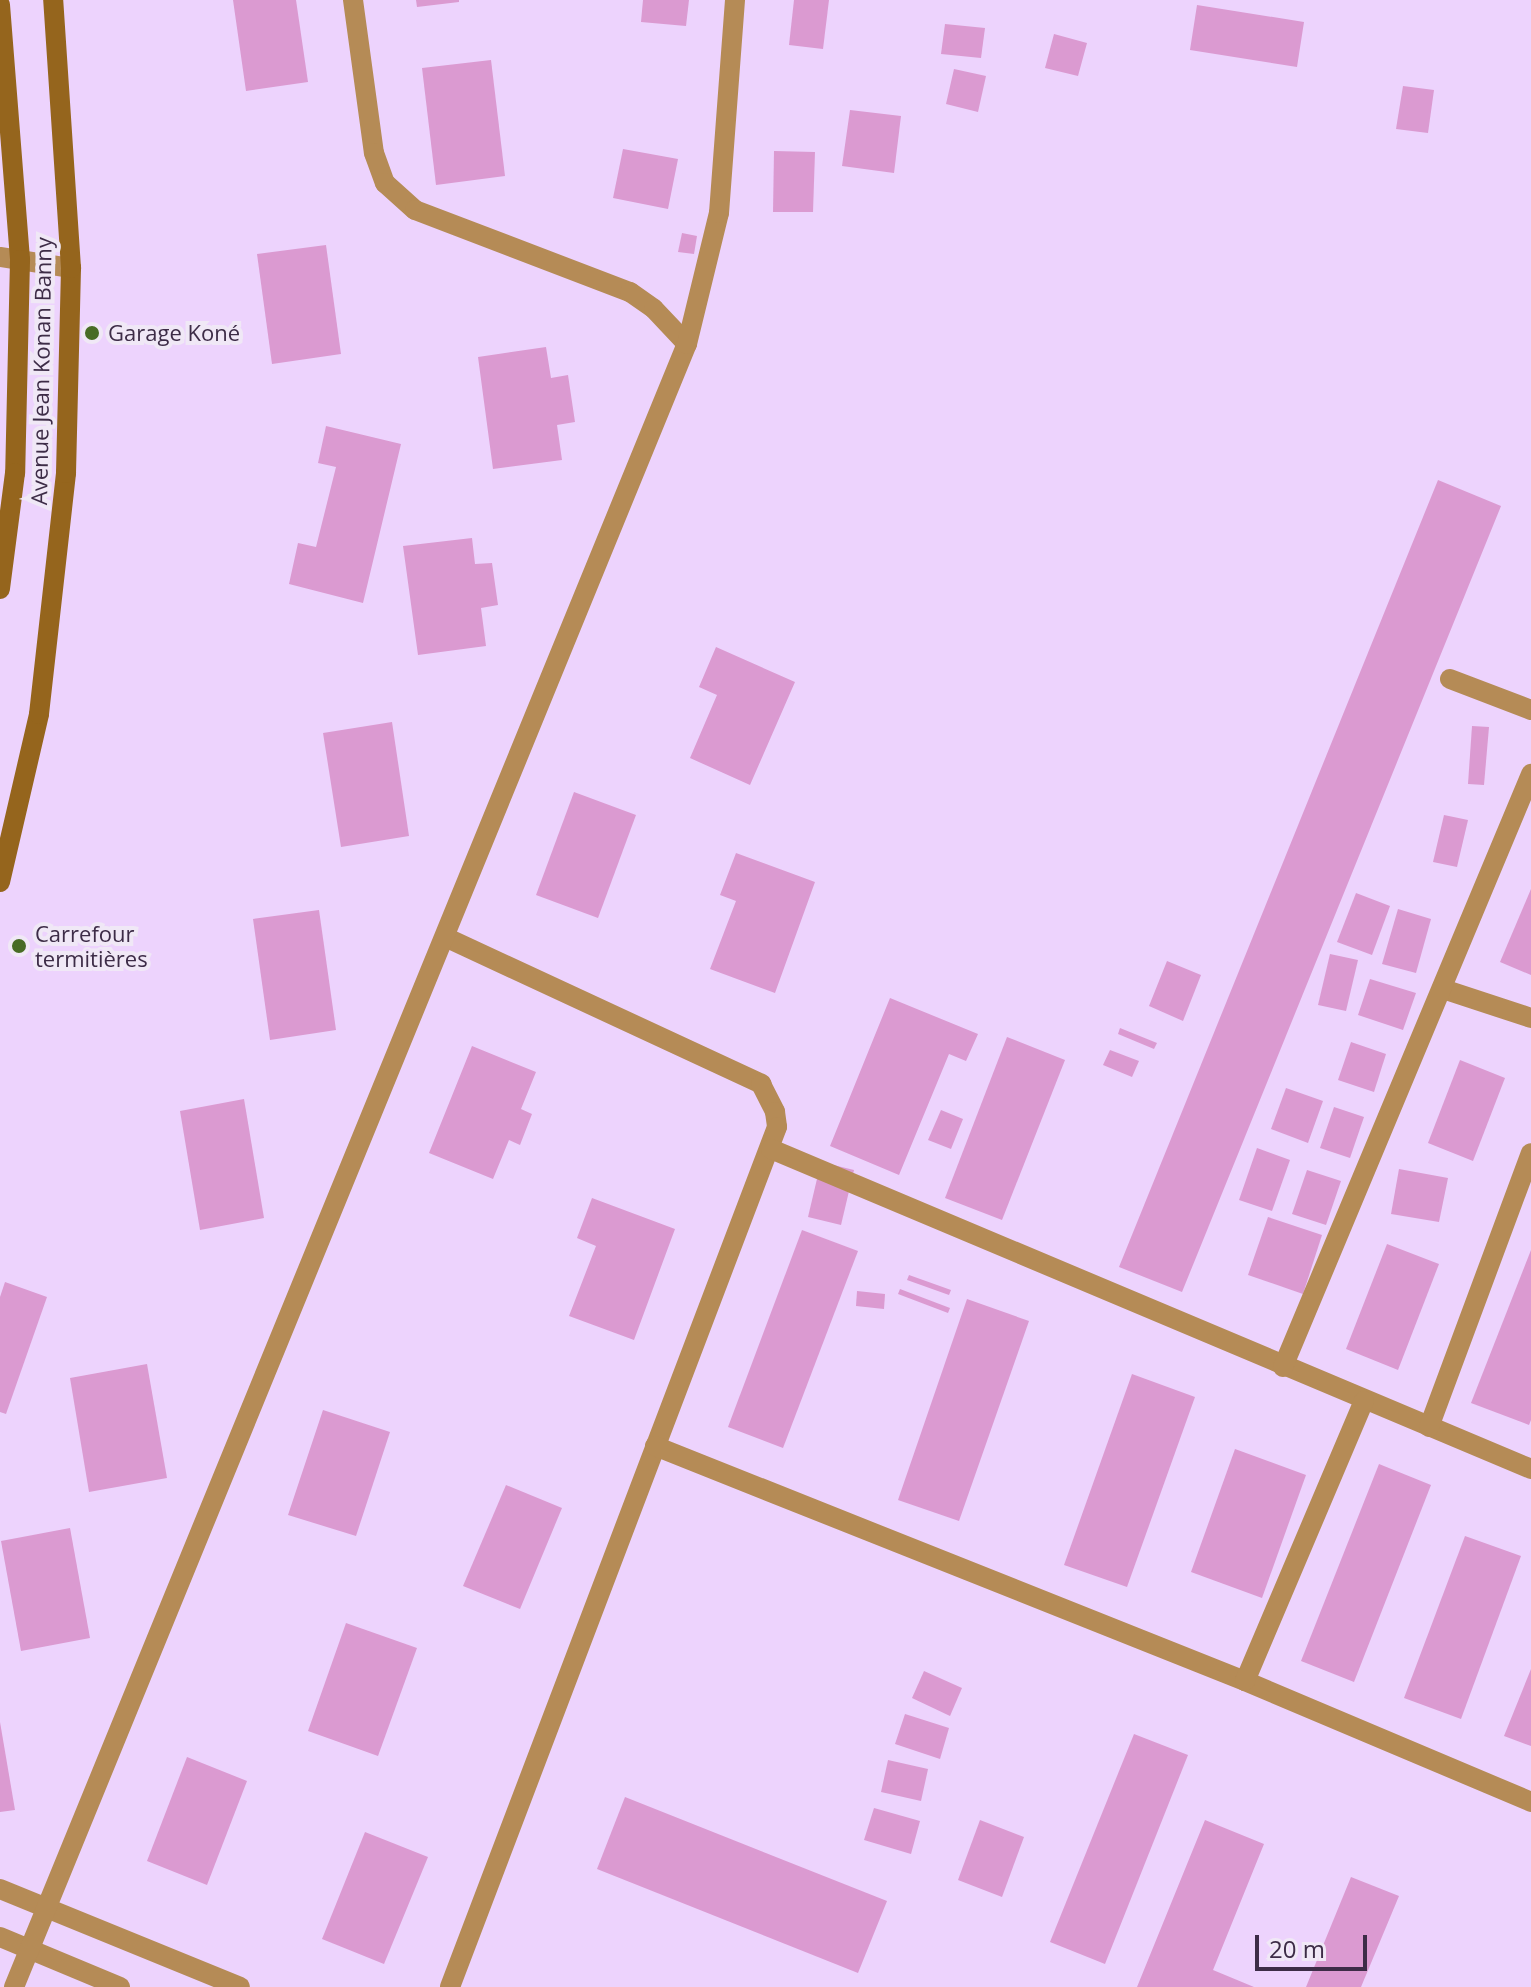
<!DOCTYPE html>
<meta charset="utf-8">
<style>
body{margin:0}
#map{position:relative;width:1531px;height:1987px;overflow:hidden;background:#edd3fd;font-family:"Open Sans",sans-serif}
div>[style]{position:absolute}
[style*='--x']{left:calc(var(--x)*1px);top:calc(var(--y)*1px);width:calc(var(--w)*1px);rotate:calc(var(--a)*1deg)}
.building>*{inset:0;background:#db9ad1}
.street>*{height:20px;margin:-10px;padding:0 10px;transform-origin:10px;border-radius:10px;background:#b58b56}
.secondary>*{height:20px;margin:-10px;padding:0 10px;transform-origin:10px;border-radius:10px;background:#95651d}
.dots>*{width:22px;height:22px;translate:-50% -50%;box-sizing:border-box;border:4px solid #f0e8f6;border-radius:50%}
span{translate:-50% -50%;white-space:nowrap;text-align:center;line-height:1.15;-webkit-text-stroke:8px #f0e8f6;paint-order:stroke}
.poi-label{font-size:22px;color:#3d2c47}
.left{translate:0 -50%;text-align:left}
.street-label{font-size:22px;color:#3d2c47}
.scale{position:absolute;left:1255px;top:1935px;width:112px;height:36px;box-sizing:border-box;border:4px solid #3d2c47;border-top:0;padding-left:10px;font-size:24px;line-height:28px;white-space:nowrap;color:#3d2c47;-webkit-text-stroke:6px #f0e8f6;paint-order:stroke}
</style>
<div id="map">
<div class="building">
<i style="clip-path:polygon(233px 0,296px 0,308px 82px,246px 91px)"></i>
<i style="clip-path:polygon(416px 0,459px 0,459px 2px,417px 7px)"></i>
<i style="clip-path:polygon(643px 0,689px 0,686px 26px,641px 22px)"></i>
<i style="clip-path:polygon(794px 0,829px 0,823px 49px,789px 45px)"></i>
<i style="clip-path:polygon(1197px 5px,1304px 22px,1297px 67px,1190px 50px)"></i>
<i style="clip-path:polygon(945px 24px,985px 28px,981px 58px,941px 54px)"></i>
<i style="clip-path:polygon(1054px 34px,1087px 43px,1078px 76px,1045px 68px)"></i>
<i style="clip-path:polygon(491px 60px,505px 176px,436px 185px,422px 68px)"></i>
<i style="clip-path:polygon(954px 69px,986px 76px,978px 112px,946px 104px)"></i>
<i style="clip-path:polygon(1403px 86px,1434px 90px,1428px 133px,1396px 129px)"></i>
<i style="clip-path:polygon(850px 110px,901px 116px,894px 173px,842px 166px)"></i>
<i style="clip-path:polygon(623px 149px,678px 159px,668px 209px,613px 198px)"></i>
<i style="clip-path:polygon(774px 151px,815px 152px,813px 212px,773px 212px)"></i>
<i style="clip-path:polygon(682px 233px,697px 236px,694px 254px,678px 252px)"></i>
<i style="clip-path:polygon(326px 245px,341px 354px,272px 364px,257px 254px)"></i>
<i style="clip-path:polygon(546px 347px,551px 378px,568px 375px,575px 422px,557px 425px,562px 460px,493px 469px,478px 357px)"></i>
<i style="clip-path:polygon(326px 426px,401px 444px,363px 603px,289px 584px,298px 543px,316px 547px,336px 467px,318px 463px)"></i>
<i style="clip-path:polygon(1438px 480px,1501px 506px,1182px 1292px,1119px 1267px)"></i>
<i style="clip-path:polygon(472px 538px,475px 564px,492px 563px,498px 605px,481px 608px,486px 646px,418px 655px,403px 546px)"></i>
<i style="clip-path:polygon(716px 647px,795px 682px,750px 785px,690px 758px,717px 695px,699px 687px)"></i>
<i style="clip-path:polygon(392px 722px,409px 836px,341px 847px,323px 733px)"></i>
<i style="clip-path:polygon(1472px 726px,1489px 727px,1484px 785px,1468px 784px)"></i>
<i style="clip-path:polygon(574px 792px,636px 815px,598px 918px,536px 895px)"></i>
<i style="clip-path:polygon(1444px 815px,1468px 820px,1457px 867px,1433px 862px)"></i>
<i style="clip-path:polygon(736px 853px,815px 882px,775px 993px,710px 969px,736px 901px,720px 895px)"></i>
<i style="clip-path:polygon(1531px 889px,1531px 975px,1500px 962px)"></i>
<i style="clip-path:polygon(1356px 893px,1390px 906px,1372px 955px,1337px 942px)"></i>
<i style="clip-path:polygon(1398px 909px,1431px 919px,1416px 973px,1382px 964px)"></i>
<i style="clip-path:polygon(319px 910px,336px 1030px,270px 1040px,253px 919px)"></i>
<i style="clip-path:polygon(1330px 954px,1358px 960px,1346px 1011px,1318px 1005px)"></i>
<i style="clip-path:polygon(1167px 961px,1201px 975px,1183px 1021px,1149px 1006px)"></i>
<i style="clip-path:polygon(1370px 979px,1416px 993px,1403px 1030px,1358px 1015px)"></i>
<i style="clip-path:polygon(890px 998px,978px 1034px,966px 1061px,949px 1054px,899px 1175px,830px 1146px)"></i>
<i style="clip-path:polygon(1120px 1028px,1157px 1043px,1154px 1049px,1118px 1034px)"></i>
<i style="clip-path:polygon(1007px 1037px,1065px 1060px,1002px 1220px,945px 1198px)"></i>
<i style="clip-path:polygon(1351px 1042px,1386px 1054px,1374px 1092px,1338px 1080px)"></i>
<i style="clip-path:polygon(472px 1046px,536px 1072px,521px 1109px,532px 1114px,520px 1145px,509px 1140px,493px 1179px,429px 1153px)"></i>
<i style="clip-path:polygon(1110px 1050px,1139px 1061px,1132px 1077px,1103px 1065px)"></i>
<i style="clip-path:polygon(1460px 1060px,1505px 1078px,1473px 1161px,1428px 1143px)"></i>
<i style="clip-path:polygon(1286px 1088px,1323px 1101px,1308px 1143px,1271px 1129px)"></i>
<i style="clip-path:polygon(244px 1099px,264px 1218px,200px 1230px,180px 1111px)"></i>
<i style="clip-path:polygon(1334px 1107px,1364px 1117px,1350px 1158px,1320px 1148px)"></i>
<i style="clip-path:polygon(941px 1110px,963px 1119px,951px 1149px,928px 1140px)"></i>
<i style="clip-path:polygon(1257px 1148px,1290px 1160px,1272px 1211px,1239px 1200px)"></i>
<i style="clip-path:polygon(821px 1162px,854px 1170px,841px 1225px,808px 1217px)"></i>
<i style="clip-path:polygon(1399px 1169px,1448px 1178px,1439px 1222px,1391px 1214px)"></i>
<i style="clip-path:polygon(1307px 1170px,1341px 1181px,1326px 1225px,1292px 1214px)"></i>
<i style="clip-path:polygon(592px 1198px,675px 1229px,634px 1340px,569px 1316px,596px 1246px,577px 1238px)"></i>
<i style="clip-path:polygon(1268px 1217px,1322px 1235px,1303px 1294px,1248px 1275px)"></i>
<i style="clip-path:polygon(802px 1230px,858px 1251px,783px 1448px,728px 1427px)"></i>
<i style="clip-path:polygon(1387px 1244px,1439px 1264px,1398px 1370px,1346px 1349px)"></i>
<i style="clip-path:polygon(1531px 1250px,1531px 1420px,1529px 1425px,1471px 1403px)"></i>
<i style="clip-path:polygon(909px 1275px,951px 1290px,949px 1295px,907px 1280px)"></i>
<i style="clip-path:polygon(5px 1282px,47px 1297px,6px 1414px,0 1412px,0 1297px)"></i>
<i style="clip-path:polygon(900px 1289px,950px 1308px,948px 1313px,898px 1294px)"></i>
<i style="clip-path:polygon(857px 1291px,885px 1294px,884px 1309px,856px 1306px)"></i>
<i style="clip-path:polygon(967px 1299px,1029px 1321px,959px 1521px,898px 1500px)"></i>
<i style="clip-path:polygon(147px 1364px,167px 1478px,89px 1492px,70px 1378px)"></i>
<i style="clip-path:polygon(1132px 1374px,1195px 1397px,1127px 1587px,1064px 1565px)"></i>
<i style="clip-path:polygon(323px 1410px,390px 1432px,356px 1536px,288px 1515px)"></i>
<i style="clip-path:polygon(1235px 1449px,1306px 1475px,1262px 1598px,1191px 1572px)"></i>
<i style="clip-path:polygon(1379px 1464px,1431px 1485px,1354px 1682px,1301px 1661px)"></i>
<i style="clip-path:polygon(506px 1485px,562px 1508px,520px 1609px,463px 1586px)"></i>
<i style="clip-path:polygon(70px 1528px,90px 1638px,21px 1651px,1px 1541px)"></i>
<i style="clip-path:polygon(1465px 1536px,1521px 1556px,1461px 1719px,1404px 1698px)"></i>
<i style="clip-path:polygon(346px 1623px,417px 1648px,378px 1756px,308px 1731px)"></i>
<i style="clip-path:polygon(1531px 1669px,1531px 1746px,1504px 1736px)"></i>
<i style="clip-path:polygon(924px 1671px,962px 1688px,950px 1716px,912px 1698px)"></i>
<i style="clip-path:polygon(905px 1714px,949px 1728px,940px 1759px,895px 1744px)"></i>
<i style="clip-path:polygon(0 1722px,15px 1810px,0 1812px)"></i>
<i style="clip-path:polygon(1134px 1734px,1188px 1755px,1105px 1964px,1050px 1942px)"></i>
<i style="clip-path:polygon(187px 1757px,247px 1781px,207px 1885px,147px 1861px)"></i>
<i style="clip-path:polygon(888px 1760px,928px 1769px,921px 1801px,881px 1792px)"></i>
<i style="clip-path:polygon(625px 1797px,887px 1901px,858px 1973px,597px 1869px)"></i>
<i style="clip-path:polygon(874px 1808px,920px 1821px,911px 1854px,864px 1840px)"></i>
<i style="clip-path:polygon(980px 1820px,1024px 1837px,1002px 1897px,958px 1880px)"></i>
<i style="clip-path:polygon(1205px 1820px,1264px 1844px,1213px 1970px,1254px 1987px,1137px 1987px)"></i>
<i style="clip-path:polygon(365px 1832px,428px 1857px,384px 1964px,322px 1939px)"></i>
<i style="clip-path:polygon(1351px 1877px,1399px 1896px,1361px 1987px,1306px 1987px)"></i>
</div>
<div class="street">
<i style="--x:353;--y:0;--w:154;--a:82.2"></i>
<i style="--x:374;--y:153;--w:32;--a:70"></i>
<i style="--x:385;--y:183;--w:40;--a:42"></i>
<i style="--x:415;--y:210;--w:230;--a:20.9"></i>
<i style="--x:630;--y:292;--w:29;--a:35"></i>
<i style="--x:654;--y:309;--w:48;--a:46.7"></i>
<i style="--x:0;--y:257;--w:72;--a:8.8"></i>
<i style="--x:1450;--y:679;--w:87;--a:20.9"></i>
<i style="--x:445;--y:937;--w:349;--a:24.9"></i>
<i style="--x:761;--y:1084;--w:31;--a:63"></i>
<i style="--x:775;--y:1112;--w:15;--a:82"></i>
<i style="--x:777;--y:1127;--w:920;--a:110.82"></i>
<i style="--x:1443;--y:989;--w:93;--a:18.2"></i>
<i style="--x:771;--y:1149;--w:825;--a:22.83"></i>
<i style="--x:1283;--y:1367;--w:643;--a:-67.3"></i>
<i style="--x:1429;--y:1427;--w:292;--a:-69.6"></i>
<i style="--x:655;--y:1446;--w:635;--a:21.72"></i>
<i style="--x:1245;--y:1681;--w:311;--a:22.9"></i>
<i style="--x:1245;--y:1681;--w:304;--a:-67"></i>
<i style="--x:0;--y:1889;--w:259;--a:22.2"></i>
<i style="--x:0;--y:1937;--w:130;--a:22.6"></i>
<i style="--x:14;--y:1987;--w:1775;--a:-67.73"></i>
<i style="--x:687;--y:344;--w:135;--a:-76.3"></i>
<i style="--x:719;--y:213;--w:214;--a:-85.7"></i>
</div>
<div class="secondary">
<i style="--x:0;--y:5;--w:256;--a:85.5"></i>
<i style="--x:20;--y:260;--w:213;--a:91.3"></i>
<i style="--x:15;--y:473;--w:117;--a:97.4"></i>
<i style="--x:0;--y:882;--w:172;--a:-76.9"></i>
<i style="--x:39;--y:714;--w:243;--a:-83.6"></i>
<i style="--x:66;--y:473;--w:205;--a:-88.6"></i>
<i style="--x:71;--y:268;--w:269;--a:-93.8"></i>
</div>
<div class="dots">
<i style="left:92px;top:333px;background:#486c25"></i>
<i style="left:19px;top:946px;background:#486c25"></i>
</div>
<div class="poi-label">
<span class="left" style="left:108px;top:333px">Garage Koné</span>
<span class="left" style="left:35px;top:946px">Carrefour<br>termitières</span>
</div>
<div class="street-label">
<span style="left:41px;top:371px;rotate:-89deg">Avenue Jean Konan Banny</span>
</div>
<div class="scale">20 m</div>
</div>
